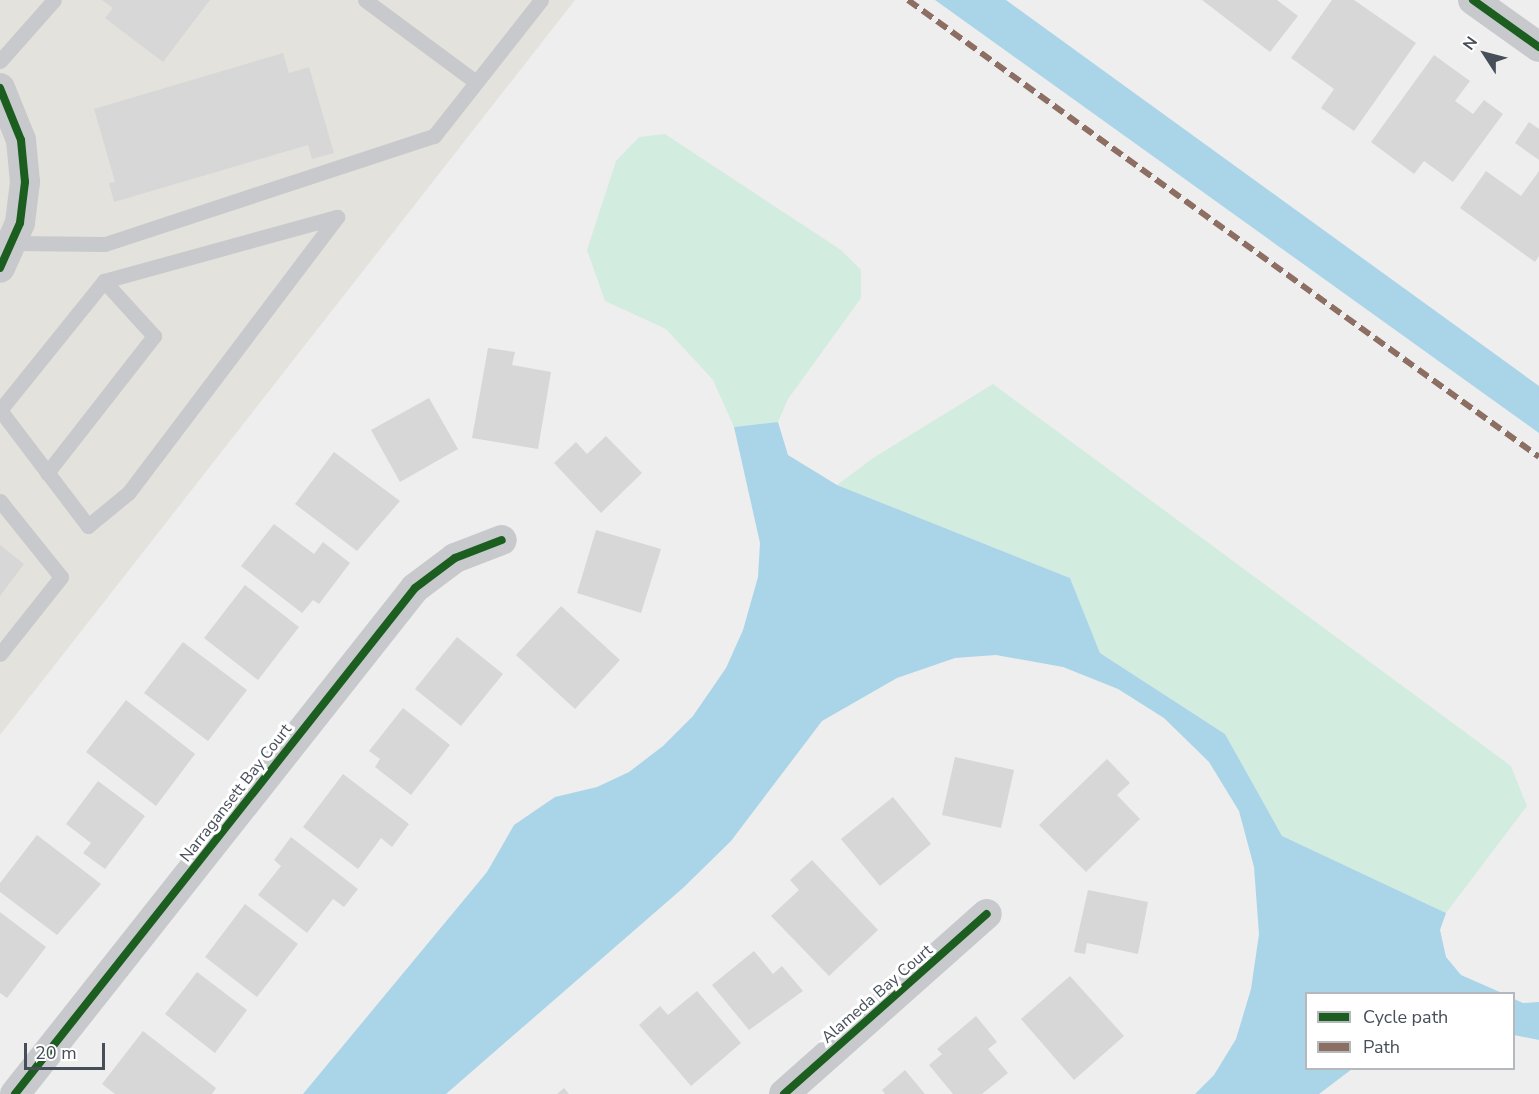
<!DOCTYPE html>
<style>
body{margin:0}
#map{position:relative;width:1539px;height:1094px;overflow:hidden;background:#eee;font-family:"Nunito Sans",sans-serif}
div>[style]{position:absolute}
[style*='--x']{left:calc(var(--x)*1px);top:calc(var(--y)*1px);width:calc(var(--w)*1px);rotate:calc(var(--a)*1deg)}
.commercial>*{inset:0;background:#e4e2dc}
.green>*{inset:0;background:#d3ece0}
.water>*{inset:0;background:#aad5e8}
.building>*{inset:0;background:#d7d7d8}
.lane>*{height:15px;margin:-7.5px;padding:0 7.5px;transform-origin:7.5px;border-radius:7.5px;background:#c8c9cc}
.street>*{height:30px;margin:-15px;padding:0 15px;transform-origin:15px;border-radius:15px;background:#c8c9cc}
.quiet>*{height:6px;margin-top:-3px;transform-origin:0;background:repeating-linear-gradient(90deg,#8d6e63 0 12px,transparent 0 18px)}
.cycleway>*{height:8px;margin:-4px;padding:0 4px;transform-origin:4px;border-radius:4px;background:#1b5e20}
span{translate:-50% -50%;white-space:nowrap;text-align:center;line-height:1.15;-webkit-text-stroke:6px #fff;paint-order:stroke}
.street-label{font-size:16px;color:#464e59}
.legend{position:absolute;left:1305px;top:992px;width:210px;height:78px;box-sizing:border-box;background:#fff;border:2px solid #b5b8bd;margin:0;padding:8px 10px;list-style:none;font-size:18px;color:#464e59}
.legend li{display:flex;align-items:center;gap:12px;height:30px}
.legend b{width:30px;border:2px solid #b5b8bd}
.north{position:absolute;left:1455px;top:24px;width:60px;height:60px;-webkit-text-stroke:4px #fff;paint-order:stroke;rotate:306deg;font-size:16px;font-weight:700;line-height:24px;text-align:center;color:#464e59}
.north::after{content:'';display:block;margin:auto;width:21px;height:27px;background:#464e59;clip-path:polygon(50% 0,100% 100%,50% 72%,0 100%)}
.scale{position:absolute;left:24px;top:1043px;width:81px;height:27px;box-sizing:border-box;border:3px solid #464e59;border-top:0;padding-left:8px;font-size:18px;line-height:21px;white-space:nowrap;color:#464e59;-webkit-text-stroke:4px #fff;paint-order:stroke}
</style>
<div id="map">
<div class="commercial">
<i style="clip-path:polygon(0 0,575px 0,0 735px)"></i>
</div>
<div class="green">
<i style="clip-path:polygon(665px 134px,841px 250px,861px 270px,861px 298px,788px 399px,778px 422px,734px 427px,713px 380px,666px 329px,605px 301px,587px 250px,616px 161px,639px 137px)"></i>
<i style="clip-path:polygon(993px 384px,1511px 766px,1527px 806px,1446px 913px,1282px 837px,1225px 734px,1100px 653px,1070px 578px,837px 485px,873px 458px)"></i>
</div>
<div class="water">
<i style="clip-path:polygon(935px 0,1006px 0,1539px 386px,1539px 433px)"></i>
<i style="clip-path:polygon(778px 422px,788px 455px,837px 485px,1070px 578px,1100px 653px,1225px 734px,1282px 836px,1446px 913px,1440px 930px,1446px 957px,1461px 975px,1502px 993px,1306px 994px,1306px 1068px,1352px 1069px,1319px 1094px,1195px 1094px,1214px 1075px,1236px 1039px,1251px 989px,1259px 934px,1254px 867px,1239px 811px,1209px 762px,1164px 718px,1118px 689px,1063px 667px,996px 655px,955px 658px,897px 678px,822px 721px,731px 841px,683px 888px,446px 1094px,303px 1094px,487px 872px,514px 825px,555px 797px,597px 787px,629px 772px,663px 746px,693px 716px,726px 668px,743px 630px,758px 577px,760px 543px,734px 427px)"></i>
<i style="clip-path:polygon(1514px 999px,1523px 1003px,1539px 1002px,1539px 1040px,1514px 1035px)"></i>
</div>
<div class="building">
<i style="clip-path:polygon(102px 0,210px 0,163px 62px,105px 18px,113px 8px)"></i>
<i style="clip-path:polygon(1202px 0,1277px 0,1298px 16px,1270px 52px)"></i>
<i style="clip-path:polygon(1332px 0,1354px 0,1416px 43px,1354px 131px,1321px 108px,1334px 89px,1291px 58px)"></i>
<i style="clip-path:polygon(283px 53px,289px 73px,309px 67px,334px 153px,312px 159px,308px 145px,114px 202px,109px 183px,115px 182px,94px 109px)"></i>
<i style="clip-path:polygon(1434px 55px,1470px 81px,1455px 101px,1473px 114px,1484px 100px,1503px 114px,1453px 182px,1424px 161px,1414px 174px,1371px 142px)"></i>
<i style="clip-path:polygon(1529px 122px,1539px 129px,1539px 160px,1515px 143px)"></i>
<i style="clip-path:polygon(1486px 171px,1521px 196px,1539px 171px,1539px 256px,1535px 262px,1460px 208px)"></i>
<i style="clip-path:polygon(488px 348px,515px 352px,512px 365px,551px 372px,538px 449px,472px 438px)"></i>
<i style="clip-path:polygon(429px 398px,458px 449px,400px 482px,371px 430px)"></i>
<i style="clip-path:polygon(606px 436px,642px 473px,601px 513px,554px 463px,576px 442px,587px 454px)"></i>
<i style="clip-path:polygon(334px 452px,400px 501px,357px 551px,295px 504px)"></i>
<i style="clip-path:polygon(274px 524px,314px 554px,323px 542px,350px 563px,319px 604px,313px 600px,302px 613px,241px 566px)"></i>
<i style="clip-path:polygon(596px 530px,661px 549px,641px 613px,577px 593px)"></i>
<i style="clip-path:polygon(0 545px,24px 564px,0 596px)"></i>
<i style="clip-path:polygon(245px 585px,299px 627px,258px 680px,204px 638px)"></i>
<i style="clip-path:polygon(561px 606px,620px 660px,575px 709px,516px 655px)"></i>
<i style="clip-path:polygon(457px 637px,503px 674px,461px 726px,415px 689px)"></i>
<i style="clip-path:polygon(183px 642px,247px 690px,208px 741px,144px 693px)"></i>
<i style="clip-path:polygon(126px 700px,195px 754px,156px 806px,86px 752px)"></i>
<i style="clip-path:polygon(403px 708px,450px 745px,411px 795px,375px 767px,380px 759px,369px 751px)"></i>
<i style="clip-path:polygon(955px 757px,1014px 770px,1001px 828px,942px 815px)"></i>
<i style="clip-path:polygon(1107px 759px,1130px 783px,1117px 795px,1140px 819px,1086px 872px,1039px 825px)"></i>
<i style="clip-path:polygon(343px 774px,409px 824px,392px 847px,381px 838px,358px 869px,303px 827px)"></i>
<i style="clip-path:polygon(98px 781px,145px 816px,105px 869px,83px 853px,91px 843px,66px 824px)"></i>
<i style="clip-path:polygon(893px 797px,931px 844px,880px 886px,841px 839px)"></i>
<i style="clip-path:polygon(37px 835px,101px 884px,57px 935px,0 892px,0 883px)"></i>
<i style="clip-path:polygon(291px 837px,358px 889px,344px 907px,333px 899px,307px 933px,258px 895px,281px 866px,274px 860px)"></i>
<i style="clip-path:polygon(812px 860px,878px 930px,829px 976px,771px 916px,799px 890px,790px 880px)"></i>
<i style="clip-path:polygon(1088px 890px,1148px 902px,1138px 954px,1087px 943px,1085px 954px,1074px 952px)"></i>
<i style="clip-path:polygon(245px 904px,298px 944px,257px 997px,205px 957px)"></i>
<i style="clip-path:polygon(0 912px,46px 947px,7px 998px,0 993px)"></i>
<i style="clip-path:polygon(754px 951px,773px 974px,782px 966px,803px 991px,749px 1030px,712px 985px)"></i>
<i style="clip-path:polygon(197px 972px,247px 1010px,215px 1053px,165px 1014px)"></i>
<i style="clip-path:polygon(1070px 976px,1124px 1036px,1074px 1080px,1021px 1019px)"></i>
<i style="clip-path:polygon(697px 991px,741px 1043px,691px 1086px,639px 1025px,660px 1006px,668px 1015px)"></i>
<i style="clip-path:polygon(976px 1016px,997px 1042px,988px 1049px,1008px 1073px,982px 1094px,953px 1094px,929px 1065px,942px 1054px,937px 1049px)"></i>
<i style="clip-path:polygon(143px 1031px,216px 1088px,212px 1094px,115px 1094px,102px 1084px)"></i>
<i style="clip-path:polygon(905px 1070px,925px 1094px,885px 1094px,882px 1090px)"></i>
<i style="clip-path:polygon(564px 1088px,569px 1094px,557px 1094px)"></i>
</div>
<div class="lane">
<i style="--x:365;--y:0;--w:138;--a:36.5"></i>
<i style="--x:0;--y:61;--w:81;--a:-48.5"></i>
<i style="--x:13;--y:243;--w:92;--a:0.6"></i>
<i style="--x:105;--y:244;--w:346;--a:-18.2"></i>
<i style="--x:434;--y:136;--w:173;--a:-51.8"></i>
<i style="--x:0;--y:410;--w:166;--a:-51.1"></i>
<i style="--x:104;--y:281;--w:242;--a:-15.4"></i>
<i style="--x:337;--y:217;--w:346;--a:127.1"></i>
<i style="--x:128;--y:493;--w:52;--a:140.5"></i>
<i style="--x:88;--y:526;--w:146;--a:-127.2"></i>
<i style="--x:47;--y:473;--w:174;--a:-52"></i>
<i style="--x:154;--y:336;--w:74;--a:-132.3"></i>
<i style="--x:0;--y:501;--w:97;--a:51.2"></i>
<i style="--x:61;--y:577;--w:98;--a:128.4"></i>
</div>
<div class="street">
<i style="--x:1473;--y:0;--w:81;--a:35.5"></i>
<i style="--x:0;--y:88;--w:56;--a:68"></i>
<i style="--x:21;--y:140;--w:42;--a:84.6"></i>
<i style="--x:25;--y:182;--w:41;--a:97"></i>
<i style="--x:20;--y:223;--w:49;--a:114"></i>
<i style="--x:15;--y:1094;--w:645;--a:-51.67"></i>
<i style="--x:415;--y:588;--w:50;--a:-36.9"></i>
<i style="--x:455;--y:558;--w:50;--a:-21"></i>
<i style="--x:784;--y:1094;--w:271;--a:-41.6"></i>
</div>
<div class="quiet">
<i style="--x:908;--y:0;--w:779;--a:35.91"></i>
</div>
<div class="cycleway">
<i style="--x:1473;--y:0;--w:81;--a:35.5"></i>
<i style="--x:0;--y:88;--w:56;--a:68"></i>
<i style="--x:21;--y:140;--w:42;--a:84.6"></i>
<i style="--x:25;--y:182;--w:41;--a:97"></i>
<i style="--x:20;--y:223;--w:49;--a:114"></i>
<i style="--x:15;--y:1094;--w:645;--a:-51.67"></i>
<i style="--x:415;--y:588;--w:50;--a:-36.9"></i>
<i style="--x:455;--y:558;--w:50;--a:-21"></i>
<i style="--x:784;--y:1094;--w:271;--a:-41.6"></i>
</div>
<div class="street-label">
<span style="left:236px;top:793px;rotate:-52deg">Narragansett Bay Court</span>
<span style="left:877px;top:994px;rotate:-41deg">Alameda Bay Court</span>
</div>
<ul class="legend">
<li><b style="height:8px;background:#1b5e20"></b>Cycle path</li>
<li><b style="height:8px;background:#8d6e63"></b>Path</li>
</ul>
<div class="north">N</div>
<div class="scale">20 m</div>
</div>
